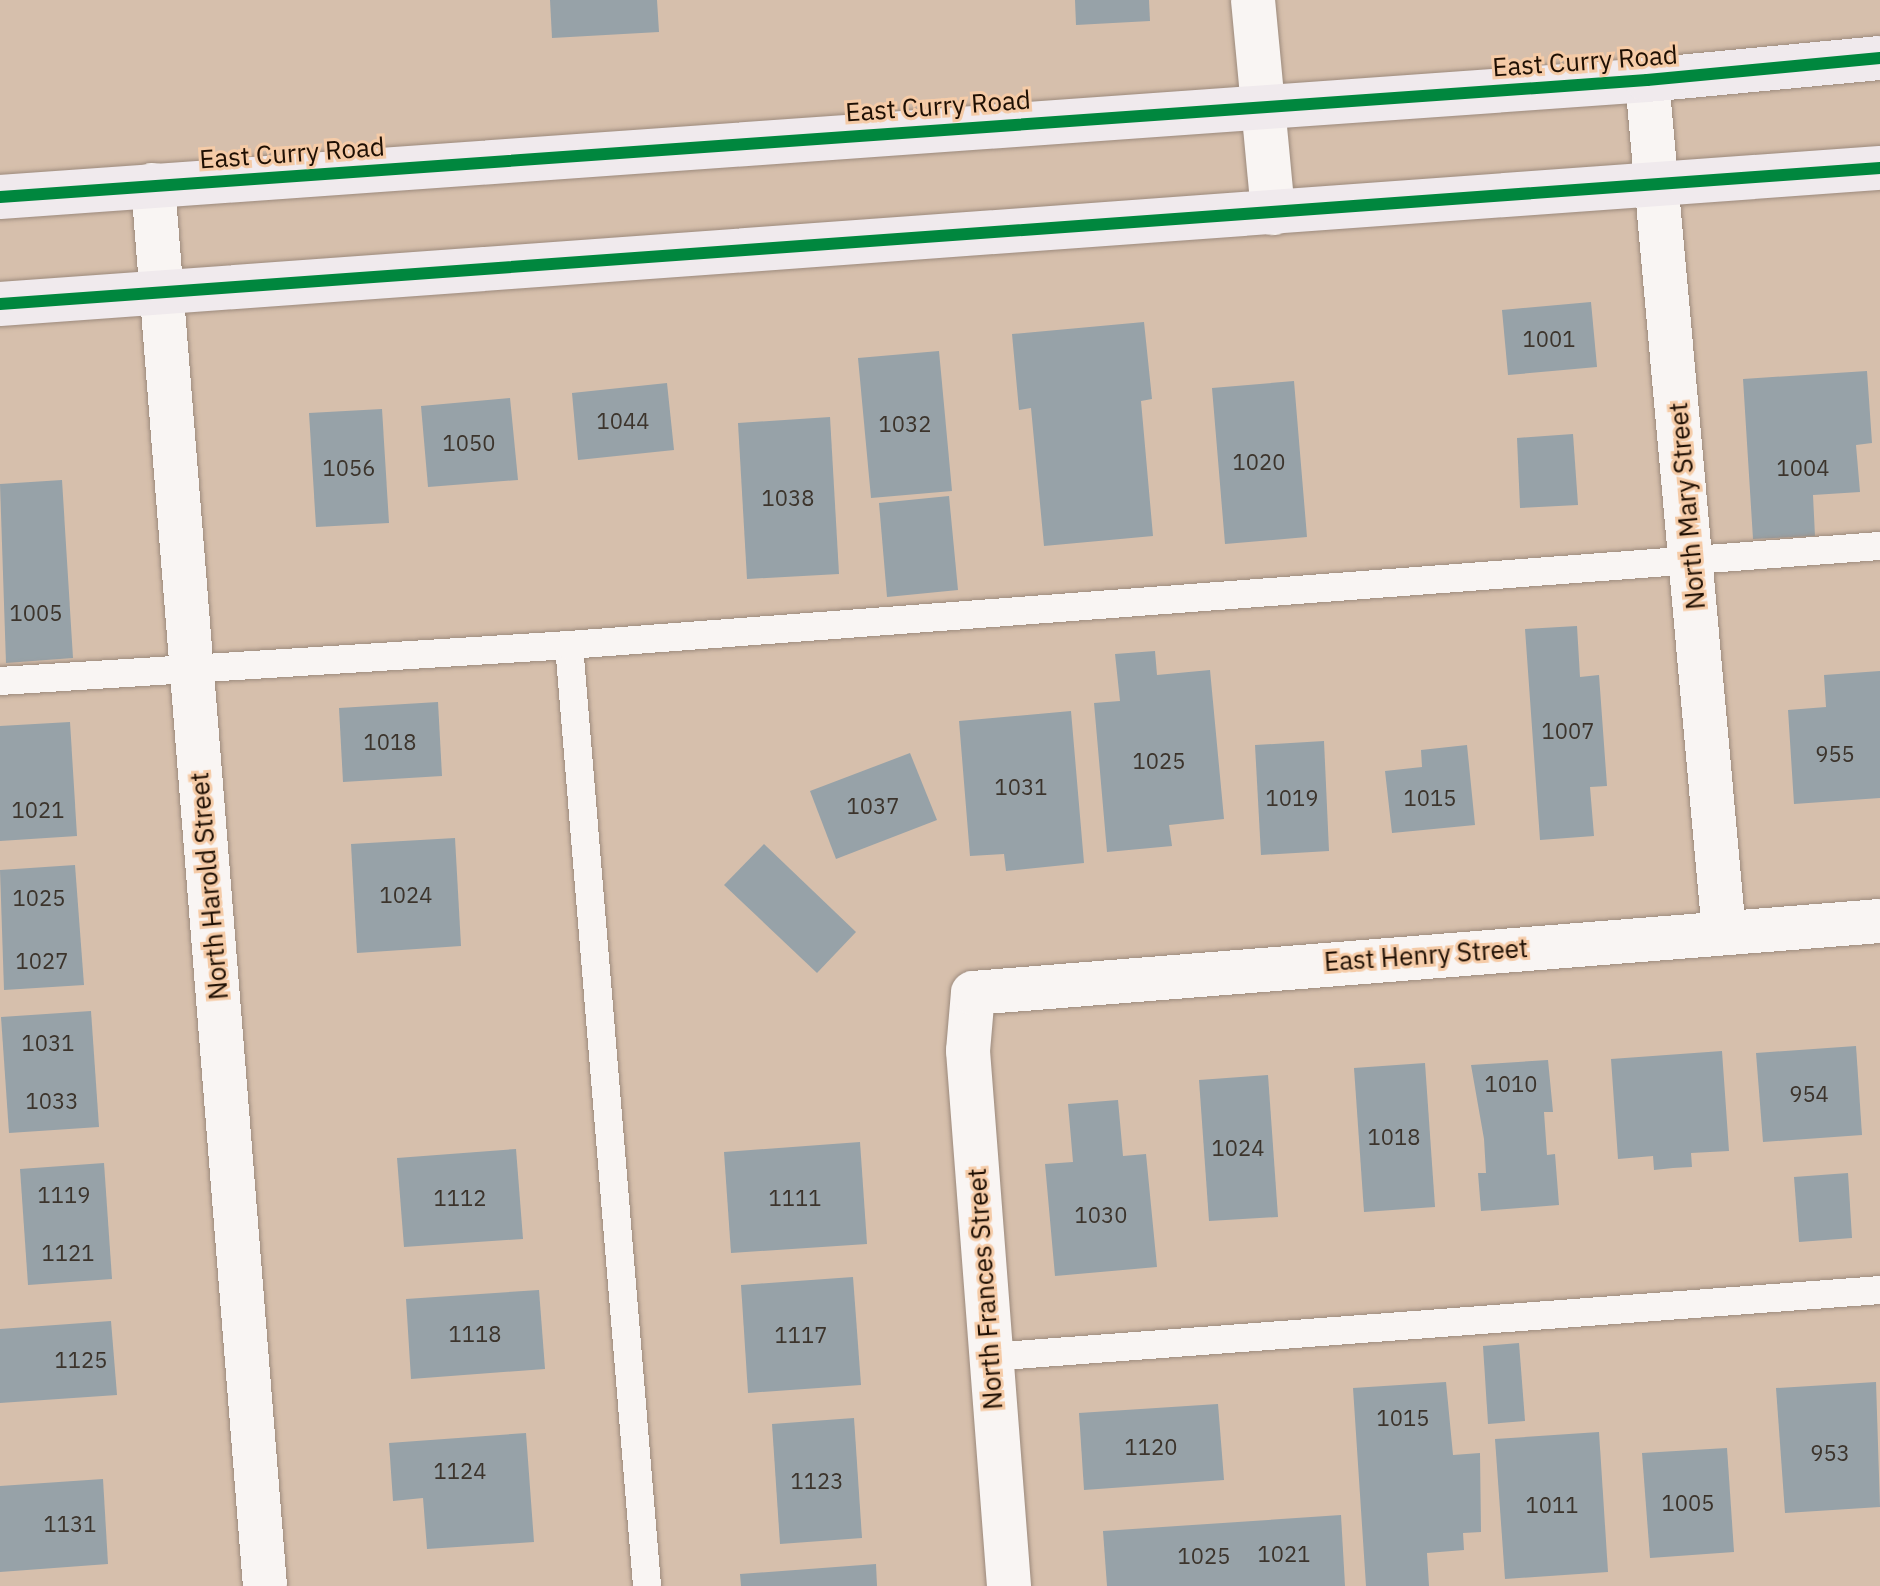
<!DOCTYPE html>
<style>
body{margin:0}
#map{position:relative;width:1880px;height:1586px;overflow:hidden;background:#d6bfac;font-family:"IBM Plex Sans",sans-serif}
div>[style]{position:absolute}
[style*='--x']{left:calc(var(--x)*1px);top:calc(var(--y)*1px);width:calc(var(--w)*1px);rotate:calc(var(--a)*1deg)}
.building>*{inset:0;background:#97a2a8}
.roads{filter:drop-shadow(0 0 2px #9c8a7c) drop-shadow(0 0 2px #9c8a7c)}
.lane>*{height:28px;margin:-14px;padding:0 14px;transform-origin:14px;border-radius:14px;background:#f9f5f3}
.street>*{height:44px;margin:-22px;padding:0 22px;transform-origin:22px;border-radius:22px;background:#f9f5f3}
.primary>*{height:44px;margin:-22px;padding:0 22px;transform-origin:22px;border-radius:22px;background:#f0eaed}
.cycleway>*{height:12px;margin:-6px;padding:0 6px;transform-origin:6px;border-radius:6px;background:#00873e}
span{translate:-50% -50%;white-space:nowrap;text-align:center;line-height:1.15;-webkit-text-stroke:6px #f5cba7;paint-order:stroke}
.number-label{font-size:22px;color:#3c342c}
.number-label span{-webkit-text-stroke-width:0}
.street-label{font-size:26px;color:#1e0f03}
</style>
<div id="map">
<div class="building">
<i style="clip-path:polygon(550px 0,657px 0,659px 32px,552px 38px)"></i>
<i style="clip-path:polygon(1075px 0,1149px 0,1150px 21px,1076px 25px)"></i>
<i style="clip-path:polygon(1591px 302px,1597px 367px,1508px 375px,1502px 310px)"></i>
<i style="clip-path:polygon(1144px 322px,1152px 399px,1141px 401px,1153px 536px,1044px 546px,1031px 408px,1019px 410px,1012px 334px)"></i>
<i style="clip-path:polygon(939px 351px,952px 491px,871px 498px,858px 358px)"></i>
<i style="clip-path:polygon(1867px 371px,1872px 443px,1856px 445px,1860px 492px,1813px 495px,1815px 536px,1753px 539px,1743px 379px)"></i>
<i style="clip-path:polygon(1294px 381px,1307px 537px,1225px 544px,1212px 388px)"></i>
<i style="clip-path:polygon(667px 383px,674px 450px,578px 460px,572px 393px)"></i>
<i style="clip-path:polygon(510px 398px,518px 480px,428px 487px,421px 406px)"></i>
<i style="clip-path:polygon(382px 409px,389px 523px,316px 527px,309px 413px)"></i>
<i style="clip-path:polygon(830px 417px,839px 574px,747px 579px,738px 423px)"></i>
<i style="clip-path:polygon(1573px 434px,1578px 505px,1520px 508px,1517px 438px)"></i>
<i style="clip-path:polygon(62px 480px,73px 658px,6px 663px,0 484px)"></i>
<i style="clip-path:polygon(949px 496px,958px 590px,887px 597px,879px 503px)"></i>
<i style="clip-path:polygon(1577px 626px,1580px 677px,1599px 675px,1607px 786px,1590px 787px,1594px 836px,1540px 840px,1525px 629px)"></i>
<i style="clip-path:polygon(1155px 651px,1157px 675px,1210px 670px,1224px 819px,1169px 825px,1172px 846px,1107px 852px,1094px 703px,1120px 701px,1115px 654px)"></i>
<i style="clip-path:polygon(1880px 671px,1880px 798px,1794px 804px,1788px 710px,1826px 707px,1824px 675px)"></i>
<i style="clip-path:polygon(438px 702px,442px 776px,343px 782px,339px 708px)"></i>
<i style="clip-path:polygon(1071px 711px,1084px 863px,1006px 871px,1004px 854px,970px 856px,959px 721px)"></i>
<i style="clip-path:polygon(70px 722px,77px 836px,0 841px,0 726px)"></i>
<i style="clip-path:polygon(1324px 741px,1329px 851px,1261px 855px,1255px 745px)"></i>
<i style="clip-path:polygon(1467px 745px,1475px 825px,1392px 833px,1385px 771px,1422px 767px,1421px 750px)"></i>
<i style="clip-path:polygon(910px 753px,937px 820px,836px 859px,810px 791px)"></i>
<i style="clip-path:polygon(455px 838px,461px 946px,357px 953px,351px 844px)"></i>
<i style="clip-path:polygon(764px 844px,856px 932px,817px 973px,724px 885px)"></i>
<i style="clip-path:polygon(75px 865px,84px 985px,4px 990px,0 870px)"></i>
<i style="clip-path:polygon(91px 1011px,99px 1127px,9px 1133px,1px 1017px)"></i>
<i style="clip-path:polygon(1856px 1046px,1862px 1135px,1763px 1142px,1756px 1053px)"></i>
<i style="clip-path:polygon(1722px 1051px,1729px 1151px,1691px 1153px,1692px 1167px,1673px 1168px,1654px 1170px,1653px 1156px,1618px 1159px,1611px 1059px)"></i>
<i style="clip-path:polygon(1548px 1060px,1553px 1112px,1544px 1112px,1547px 1155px,1555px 1154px,1559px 1205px,1481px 1211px,1478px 1173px,1486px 1173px,1484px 1139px,1471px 1065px)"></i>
<i style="clip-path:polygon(1425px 1063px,1435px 1207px,1364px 1212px,1354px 1068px)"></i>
<i style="clip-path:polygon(1268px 1075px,1278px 1217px,1209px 1221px,1199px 1080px)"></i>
<i style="clip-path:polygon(1118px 1100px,1123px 1156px,1146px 1154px,1157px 1267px,1055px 1276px,1045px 1164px,1073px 1162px,1068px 1104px)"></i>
<i style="clip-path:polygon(860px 1142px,867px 1244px,731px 1253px,724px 1152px)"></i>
<i style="clip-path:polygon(516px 1149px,523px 1239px,404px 1247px,397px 1158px)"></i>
<i style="clip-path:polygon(104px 1163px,112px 1279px,28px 1285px,20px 1169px)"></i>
<i style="clip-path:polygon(1848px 1173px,1852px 1238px,1799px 1242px,1794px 1177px)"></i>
<i style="clip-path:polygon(853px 1277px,861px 1385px,748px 1393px,741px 1285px)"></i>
<i style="clip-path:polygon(539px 1290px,545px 1369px,411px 1379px,406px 1299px)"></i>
<i style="clip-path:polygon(111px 1321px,117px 1395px,0 1403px,0 1329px)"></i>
<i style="clip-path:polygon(1519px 1343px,1525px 1421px,1488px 1424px,1483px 1346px)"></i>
<i style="clip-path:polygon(1446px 1382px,1453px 1455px,1480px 1453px,1481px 1532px,1463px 1533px,1464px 1550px,1427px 1553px,1429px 1586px,1366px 1586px,1353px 1388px)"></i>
<i style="clip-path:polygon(1876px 1382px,1880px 1507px,1785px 1513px,1776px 1388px)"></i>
<i style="clip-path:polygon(1218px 1404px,1224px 1480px,1084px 1490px,1079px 1413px)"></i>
<i style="clip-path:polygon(854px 1418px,862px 1538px,780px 1544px,772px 1424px)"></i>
<i style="clip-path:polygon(1599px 1432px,1608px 1572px,1505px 1579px,1495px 1439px)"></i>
<i style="clip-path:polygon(526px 1433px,534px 1542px,427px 1549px,423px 1498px,393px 1501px,389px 1443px)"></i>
<i style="clip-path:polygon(1727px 1448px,1734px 1552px,1650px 1558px,1642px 1453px)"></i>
<i style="clip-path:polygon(103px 1479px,108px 1564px,0 1572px,0 1486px)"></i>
<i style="clip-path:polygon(1341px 1515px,1345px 1586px,1107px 1586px,1103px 1531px)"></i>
<i style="clip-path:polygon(876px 1564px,877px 1586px,741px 1586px,740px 1574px)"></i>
</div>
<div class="roads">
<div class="lane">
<i style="--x:569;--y:645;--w:944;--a:85.26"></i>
<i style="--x:0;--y:681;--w:570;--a:-3.62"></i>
<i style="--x:569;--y:645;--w:1315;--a:-4.32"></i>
<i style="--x:989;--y:1357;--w:894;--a:-4.3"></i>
</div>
<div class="street">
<i style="--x:1253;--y:0;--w:214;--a:84.6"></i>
<i style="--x:1647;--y:80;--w:855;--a:84.84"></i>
<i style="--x:153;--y:185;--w:1405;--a:85.43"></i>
<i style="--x:1009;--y:1586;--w:537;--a:-94.38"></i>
<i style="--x:968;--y:1051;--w:58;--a:-85.1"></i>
<i style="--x:973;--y:993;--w:910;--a:-4.54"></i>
</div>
<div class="primary">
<i style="--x:0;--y:197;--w:1651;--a:-4.06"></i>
<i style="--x:1647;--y:80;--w:234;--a:-5.4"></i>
<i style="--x:0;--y:304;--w:1885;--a:-4.14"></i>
</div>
</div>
<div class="cycleway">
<i style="--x:0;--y:197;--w:1651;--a:-4.06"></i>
<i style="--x:1647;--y:80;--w:234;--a:-5.4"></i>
<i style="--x:0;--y:304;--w:1885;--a:-4.14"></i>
</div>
<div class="number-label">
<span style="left:1549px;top:339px">1001</span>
<span style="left:623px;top:421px">1044</span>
<span style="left:905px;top:424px">1032</span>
<span style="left:469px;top:443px">1050</span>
<span style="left:1259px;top:462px">1020</span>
<span style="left:349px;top:468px">1056</span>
<span style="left:1803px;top:468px">1004</span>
<span style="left:788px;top:498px">1038</span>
<span style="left:36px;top:613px">1005</span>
<span style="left:1568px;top:731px">1007</span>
<span style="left:390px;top:742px">1018</span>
<span style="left:1835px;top:754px">955</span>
<span style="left:1159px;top:761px">1025</span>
<span style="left:1021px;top:787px">1031</span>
<span style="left:1292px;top:798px">1019</span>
<span style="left:1430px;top:798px">1015</span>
<span style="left:873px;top:806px">1037</span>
<span style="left:38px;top:810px">1021</span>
<span style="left:406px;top:895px">1024</span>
<span style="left:39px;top:898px">1025</span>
<span style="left:42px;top:961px">1027</span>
<span style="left:48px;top:1043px">1031</span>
<span style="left:1511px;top:1084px">1010</span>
<span style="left:1809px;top:1094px">954</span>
<span style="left:52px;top:1101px">1033</span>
<span style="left:1394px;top:1137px">1018</span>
<span style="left:1238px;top:1148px">1024</span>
<span style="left:64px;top:1195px">1119</span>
<span style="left:460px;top:1198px">1112</span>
<span style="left:795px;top:1198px">1111</span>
<span style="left:1101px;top:1215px">1030</span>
<span style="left:68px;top:1253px">1121</span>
<span style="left:475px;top:1334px">1118</span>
<span style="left:801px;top:1335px">1117</span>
<span style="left:81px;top:1360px">1125</span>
<span style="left:1403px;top:1418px">1015</span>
<span style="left:1151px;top:1447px">1120</span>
<span style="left:1830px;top:1453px">953</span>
<span style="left:460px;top:1471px">1124</span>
<span style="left:817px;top:1481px">1123</span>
<span style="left:1688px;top:1503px">1005</span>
<span style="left:1552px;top:1505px">1011</span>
<span style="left:70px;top:1524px">1131</span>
<span style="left:1284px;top:1554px">1021</span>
<span style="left:1204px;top:1556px">1025</span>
</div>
<div class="street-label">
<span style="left:1585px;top:61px;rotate:-4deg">East Curry Road</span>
<span style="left:938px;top:106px;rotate:-4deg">East Curry Road</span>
<span style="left:292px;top:153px;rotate:-4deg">East Curry Road</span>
<span style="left:1687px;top:506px;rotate:-95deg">North Mary Street</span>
<span style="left:209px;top:886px;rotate:-95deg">North Harold Street</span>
<span style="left:1426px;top:955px;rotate:-4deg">East Henry Street</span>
<span style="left:985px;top:1289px;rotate:-94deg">North Frances Street</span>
</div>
</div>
